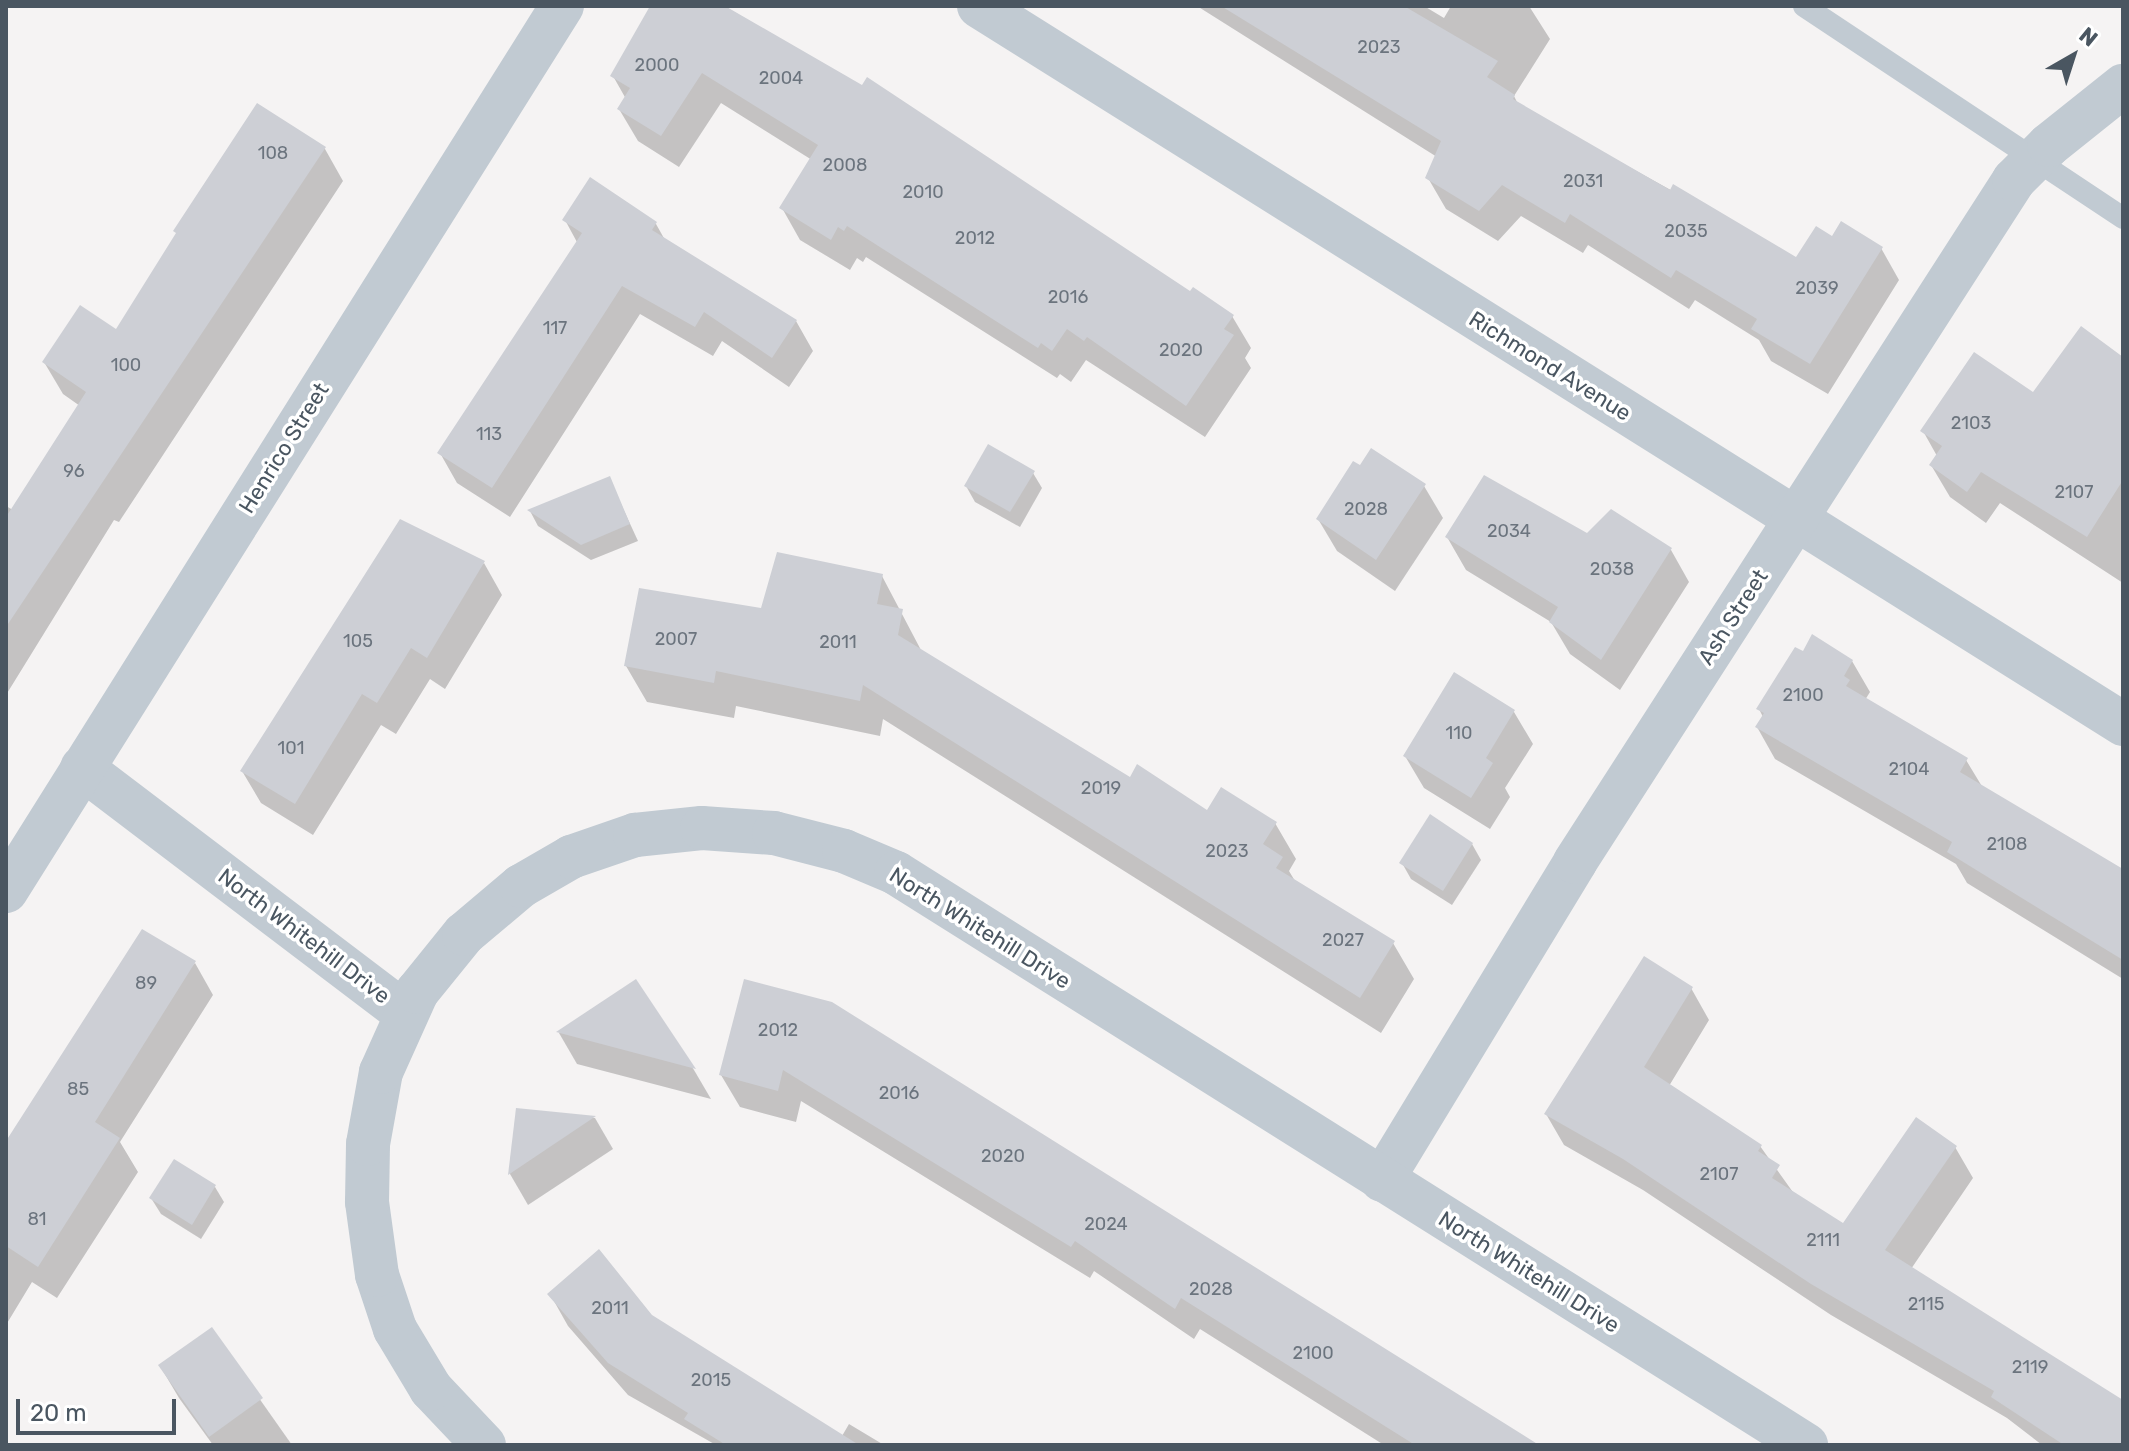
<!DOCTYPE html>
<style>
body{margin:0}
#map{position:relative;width:2129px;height:1451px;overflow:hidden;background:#f5f3f3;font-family:Rubik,sans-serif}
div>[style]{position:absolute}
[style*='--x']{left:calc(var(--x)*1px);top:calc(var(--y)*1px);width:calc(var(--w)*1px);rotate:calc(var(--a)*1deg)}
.shadow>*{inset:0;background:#0003}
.building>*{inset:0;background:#cdcfd5}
.lane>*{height:22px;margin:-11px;padding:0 11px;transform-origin:11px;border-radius:11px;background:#c1cad2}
.street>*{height:44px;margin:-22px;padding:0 22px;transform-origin:22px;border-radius:22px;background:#c1cad2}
span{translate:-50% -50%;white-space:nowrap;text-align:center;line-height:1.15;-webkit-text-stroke:7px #fff;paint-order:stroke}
.number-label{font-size:18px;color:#6b747e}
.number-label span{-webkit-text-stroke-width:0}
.street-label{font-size:22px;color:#4a5661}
.frame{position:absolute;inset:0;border:8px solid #4a5661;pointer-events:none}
.north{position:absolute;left:2033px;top:16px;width:80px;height:80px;-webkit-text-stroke:6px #fff;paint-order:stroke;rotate:39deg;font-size:22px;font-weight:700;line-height:32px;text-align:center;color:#4a5661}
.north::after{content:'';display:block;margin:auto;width:28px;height:36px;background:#4a5661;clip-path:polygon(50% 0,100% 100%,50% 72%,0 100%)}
.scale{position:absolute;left:16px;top:1399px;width:160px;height:36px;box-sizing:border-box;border:4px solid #4a5661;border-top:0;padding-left:10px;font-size:24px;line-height:28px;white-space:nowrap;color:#4a5661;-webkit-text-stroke:6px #fff;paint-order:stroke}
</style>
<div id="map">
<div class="shadow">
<i style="clip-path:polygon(653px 6px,724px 6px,863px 88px,868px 80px,1190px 294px,1232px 316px,1251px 348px,1245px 358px,1251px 368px,1205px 437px,1086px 360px,1071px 382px,1060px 374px,1057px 378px,866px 257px,863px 262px,857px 258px,850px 270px,800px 240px,782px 208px,812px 160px,721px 103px,679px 167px,638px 141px,619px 109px,626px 99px,613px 76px)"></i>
<i style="clip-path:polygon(1197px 6px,1424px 6px,1444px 18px,1451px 6px,1529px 6px,1550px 39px,1514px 96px,1519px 106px,1797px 260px,1833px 238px,1881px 248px,1899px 280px,1828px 394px,1771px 361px,1759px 340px,1695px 300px,1689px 309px,1588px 245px,1583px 253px,1521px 216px,1498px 241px,1446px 209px,1428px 178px,1437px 157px)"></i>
<i style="clip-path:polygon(258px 106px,325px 149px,343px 181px,119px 522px,114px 520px,6px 695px,6px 506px,13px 510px,80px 406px,63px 394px,44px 362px,117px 332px)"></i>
<i style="clip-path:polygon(565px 220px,656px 224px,665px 240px,796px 321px,813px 351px,789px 387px,722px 341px,713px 356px,640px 314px,510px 517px,457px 483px,440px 453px,578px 244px)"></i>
<i style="clip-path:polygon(2033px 394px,2123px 418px,2123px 583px,2000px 503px,1986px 523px,1950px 497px,1931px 465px,1937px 456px,1923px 431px)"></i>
<i style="clip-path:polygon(1033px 473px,1042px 488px,1020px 527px,975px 502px,966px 486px)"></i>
<i style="clip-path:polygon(609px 478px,638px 541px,591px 560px,538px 526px,530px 511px)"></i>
<i style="clip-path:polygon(1424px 486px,1443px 518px,1395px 591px,1337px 551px,1318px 519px)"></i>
<i style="clip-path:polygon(1588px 535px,1671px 550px,1689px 582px,1620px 690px,1570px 654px,1551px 622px,1466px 570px,1447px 537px)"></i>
<i style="clip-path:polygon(484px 563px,502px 595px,445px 689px,430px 679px,396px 734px,381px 725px,313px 835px,261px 803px,242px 771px)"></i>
<i style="clip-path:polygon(882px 576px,922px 652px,1130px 780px,1208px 812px,1275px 823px,1296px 859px,1289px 871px,1295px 881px,1393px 943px,1414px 979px,1381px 1033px,883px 719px,880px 736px,736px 706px,734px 718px,647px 702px,626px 666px,762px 610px)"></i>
<i style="clip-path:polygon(1804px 653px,1852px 661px,1870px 692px,1865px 700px,1966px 760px,1983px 788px,2123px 872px,2123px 979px,1967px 883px,1956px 864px,1775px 759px,1757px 727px,1763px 717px,1759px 709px)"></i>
<i style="clip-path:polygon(1455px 675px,1514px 712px,1533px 744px,1505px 788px,1510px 797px,1490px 829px,1424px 788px,1405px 756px)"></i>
<i style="clip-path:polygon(1472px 844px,1481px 860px,1452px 905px,1411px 879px,1402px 863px)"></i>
<i style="clip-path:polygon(195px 963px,213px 995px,120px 1142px,138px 1172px,57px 1298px,32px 1282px,6px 1325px,6px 1145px)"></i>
<i style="clip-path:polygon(746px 981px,1536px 1445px,1384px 1445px,1200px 1329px,1194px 1339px,1094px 1271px,1090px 1278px,801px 1101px,796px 1122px,740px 1107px,721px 1075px)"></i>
<i style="clip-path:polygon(635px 982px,694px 1070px,711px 1099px,577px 1064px,559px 1033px)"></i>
<i style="clip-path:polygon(1691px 988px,1709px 1020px,1669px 1086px,1760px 1146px,1795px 1195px,1844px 1225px,1955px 1147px,1973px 1178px,1911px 1269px,2123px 1401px,2123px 1445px,2042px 1445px,2007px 1418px,1831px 1315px,1643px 1190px,1564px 1145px,1546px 1114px)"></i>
<i style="clip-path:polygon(517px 1110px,595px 1118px,613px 1149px,528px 1205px,510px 1174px)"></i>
<i style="clip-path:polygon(215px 1187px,224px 1202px,201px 1239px,161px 1214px,151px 1198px)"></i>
<i style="clip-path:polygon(550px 1294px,651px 1317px,842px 1436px,849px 1424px,884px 1445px,716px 1445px,628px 1395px,568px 1326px)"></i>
<i style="clip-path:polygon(211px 1330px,292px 1445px,213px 1445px,179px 1398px,160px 1366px)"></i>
</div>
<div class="building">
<i style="clip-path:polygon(650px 6px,725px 6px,862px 85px,867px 77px,1190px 291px,1193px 287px,1234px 315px,1224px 329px,1234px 335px,1186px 406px,1087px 337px,1084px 341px,1067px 329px,1052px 351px,1041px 343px,1038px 348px,847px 226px,844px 231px,838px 227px,831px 240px,779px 208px,818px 145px,702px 73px,661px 136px,617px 109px,630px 88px,610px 76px)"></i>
<i style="clip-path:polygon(1221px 6px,1404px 6px,1498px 61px,1487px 77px,1515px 95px,1513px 99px,1670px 190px,1673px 184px,1796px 257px,1816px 226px,1832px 236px,1841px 221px,1883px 247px,1810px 364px,1751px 329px,1757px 319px,1676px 270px,1671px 278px,1570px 214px,1565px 223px,1502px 185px,1479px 211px,1425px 178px,1441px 141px)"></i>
<i style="clip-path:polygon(257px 103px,326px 147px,6px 627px,6px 517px,86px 392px,42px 362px,80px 305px,116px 329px,176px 233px,173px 231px)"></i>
<i style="clip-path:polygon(590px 177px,657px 222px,652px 230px,797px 320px,772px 358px,704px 312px,695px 327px,622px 286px,492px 488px,437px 453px,582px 233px,562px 220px)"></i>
<i style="clip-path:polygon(2081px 326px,2123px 357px,2123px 480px,2087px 537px,1981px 472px,1967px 492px,1929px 465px,1942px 446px,1920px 431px,1974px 352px,2033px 392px)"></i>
<i style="clip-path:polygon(988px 444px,1035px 471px,1010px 512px,964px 486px)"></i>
<i style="clip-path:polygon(1371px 448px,1426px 484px,1376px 560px,1316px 519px,1353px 461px,1360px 465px)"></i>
<i style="clip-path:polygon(1484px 475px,1587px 533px,1611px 509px,1672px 548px,1601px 660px,1549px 622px,1558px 607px,1445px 537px)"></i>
<i style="clip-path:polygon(610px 476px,630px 524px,581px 545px,527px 510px)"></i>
<i style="clip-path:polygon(400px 519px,485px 561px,427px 658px,411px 648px,377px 703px,362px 694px,295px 804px,240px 771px)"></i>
<i style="clip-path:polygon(777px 552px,883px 574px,877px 604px,903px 609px,898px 635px,1130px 777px,1137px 764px,1207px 810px,1221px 787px,1277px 822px,1263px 844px,1283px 857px,1276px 868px,1395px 941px,1360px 998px,863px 685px,860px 701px,716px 671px,714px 683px,624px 666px,639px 588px,761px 608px)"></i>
<i style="clip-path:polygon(1812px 634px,1853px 660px,1844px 676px,1850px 680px,1846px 686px,1968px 758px,1960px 772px,2123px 869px,2123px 960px,1947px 852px,1952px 842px,1755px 727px,1764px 713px,1756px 709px,1795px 647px,1803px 651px)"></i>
<i style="clip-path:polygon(1454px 672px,1515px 710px,1486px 758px,1493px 763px,1471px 798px,1403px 756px)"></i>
<i style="clip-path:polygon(1430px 814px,1473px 843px,1443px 891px,1399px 863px)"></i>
<i style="clip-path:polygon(142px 929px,196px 961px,95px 1122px,120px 1138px,38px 1267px,6px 1246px,6px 1141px)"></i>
<i style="clip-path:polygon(1644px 956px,1693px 987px,1644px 1067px,1762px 1145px,1758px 1151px,1780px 1165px,1772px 1178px,1843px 1223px,1916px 1117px,1957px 1146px,1885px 1250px,2123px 1400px,2123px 1445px,2064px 1445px,1991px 1397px,1994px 1391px,1811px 1284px,1623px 1159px,1544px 1114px)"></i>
<i style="clip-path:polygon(636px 979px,696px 1069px,556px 1032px)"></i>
<i style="clip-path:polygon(744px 979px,832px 1002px,1539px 1445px,1415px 1445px,1181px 1298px,1175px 1309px,1075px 1241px,1071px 1247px,783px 1070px,778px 1091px,719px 1075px)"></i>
<i style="clip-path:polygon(516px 1108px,596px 1116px,508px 1175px)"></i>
<i style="clip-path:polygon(174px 1159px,216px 1185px,192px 1225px,149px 1198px)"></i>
<i style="clip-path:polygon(599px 1249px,652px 1315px,859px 1445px,726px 1445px,684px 1419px,688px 1413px,608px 1363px,547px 1294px)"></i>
<i style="clip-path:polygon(212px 1327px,263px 1398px,209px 1437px,158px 1365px)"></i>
</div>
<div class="lane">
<i style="--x:1804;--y:6;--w:383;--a:33.6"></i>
</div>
<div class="street">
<i style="--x:979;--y:6;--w:1351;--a:32.11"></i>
<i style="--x:82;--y:768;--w:404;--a:37.2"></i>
<i style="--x:6;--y:891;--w:1045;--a:-57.86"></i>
<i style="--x:1382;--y:1180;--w:372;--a:-58.7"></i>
<i style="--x:1575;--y:862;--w:811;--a:-57.23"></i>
<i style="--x:2014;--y:180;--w:49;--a:-45"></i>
<i style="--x:2049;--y:145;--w:95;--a:-38.6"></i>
<i style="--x:484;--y:1445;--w:77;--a:-133.4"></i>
<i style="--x:431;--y:1389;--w:70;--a:-121"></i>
<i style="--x:395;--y:1329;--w:57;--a:-108.4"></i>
<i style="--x:377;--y:1275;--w:74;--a:-97.8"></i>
<i style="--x:367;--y:1202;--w:58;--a:-89"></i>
<i style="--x:368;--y:1144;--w:73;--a:-79.8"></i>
<i style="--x:381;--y:1072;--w:88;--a:-65.8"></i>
<i style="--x:417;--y:992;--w:75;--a:-51"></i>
<i style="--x:464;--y:934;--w:75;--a:-40.1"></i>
<i style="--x:521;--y:886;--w:58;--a:-30.1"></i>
<i style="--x:571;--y:857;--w:68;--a:-19"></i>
<i style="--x:635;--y:835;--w:67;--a:-6"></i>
<i style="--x:702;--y:828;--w:72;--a:4"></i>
<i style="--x:774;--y:833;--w:72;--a:14.4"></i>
<i style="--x:844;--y:851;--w:56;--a:22.9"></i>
<i style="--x:896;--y:873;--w:1075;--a:32.15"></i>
</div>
<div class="number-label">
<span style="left:1379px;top:47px">2023</span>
<span style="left:657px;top:65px">2000</span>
<span style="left:781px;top:78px">2004</span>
<span style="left:273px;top:153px">108</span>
<span style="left:845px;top:165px">2008</span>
<span style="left:1583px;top:181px">2031</span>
<span style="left:923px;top:192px">2010</span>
<span style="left:1686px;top:231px">2035</span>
<span style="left:975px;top:238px">2012</span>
<span style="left:1817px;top:288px">2039</span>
<span style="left:1068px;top:297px">2016</span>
<span style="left:555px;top:328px">117</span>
<span style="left:1181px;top:350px">2020</span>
<span style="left:126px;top:365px">100</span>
<span style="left:1971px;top:423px">2103</span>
<span style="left:489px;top:434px">113</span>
<span style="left:74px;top:471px">96</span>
<span style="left:2074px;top:492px">2107</span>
<span style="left:1366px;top:509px">2028</span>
<span style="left:1509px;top:531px">2034</span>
<span style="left:1612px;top:569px">2038</span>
<span style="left:676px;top:639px">2007</span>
<span style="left:358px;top:641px">105</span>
<span style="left:838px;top:642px">2011</span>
<span style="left:1803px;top:695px">2100</span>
<span style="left:1459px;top:733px">110</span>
<span style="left:291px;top:748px">101</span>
<span style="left:1909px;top:769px">2104</span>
<span style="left:1101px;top:788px">2019</span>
<span style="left:2007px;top:844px">2108</span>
<span style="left:1227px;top:851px">2023</span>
<span style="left:1343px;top:940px">2027</span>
<span style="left:146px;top:983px">89</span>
<span style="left:778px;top:1030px">2012</span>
<span style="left:78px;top:1089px">85</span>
<span style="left:899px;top:1093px">2016</span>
<span style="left:1003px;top:1156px">2020</span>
<span style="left:1719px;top:1174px">2107</span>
<span style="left:37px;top:1219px">81</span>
<span style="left:1106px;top:1224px">2024</span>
<span style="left:1823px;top:1240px">2111</span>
<span style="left:1211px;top:1289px">2028</span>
<span style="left:1926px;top:1304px">2115</span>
<span style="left:610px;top:1308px">2011</span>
<span style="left:1313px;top:1353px">2100</span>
<span style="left:2030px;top:1367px">2119</span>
<span style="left:711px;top:1380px">2015</span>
</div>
<div class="street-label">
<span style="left:1550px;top:366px;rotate:32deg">Richmond Avenue</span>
<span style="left:284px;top:448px;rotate:-58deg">Henrico Street</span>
<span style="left:1733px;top:617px;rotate:-57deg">Ash Street</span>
<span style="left:980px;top:928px;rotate:32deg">North Whitehill Drive</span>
<span style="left:304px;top:936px;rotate:37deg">North Whitehill Drive</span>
<span style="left:1529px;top:1272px;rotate:32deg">North Whitehill Drive</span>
</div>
<div class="frame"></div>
<div class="north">N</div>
<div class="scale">20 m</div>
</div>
